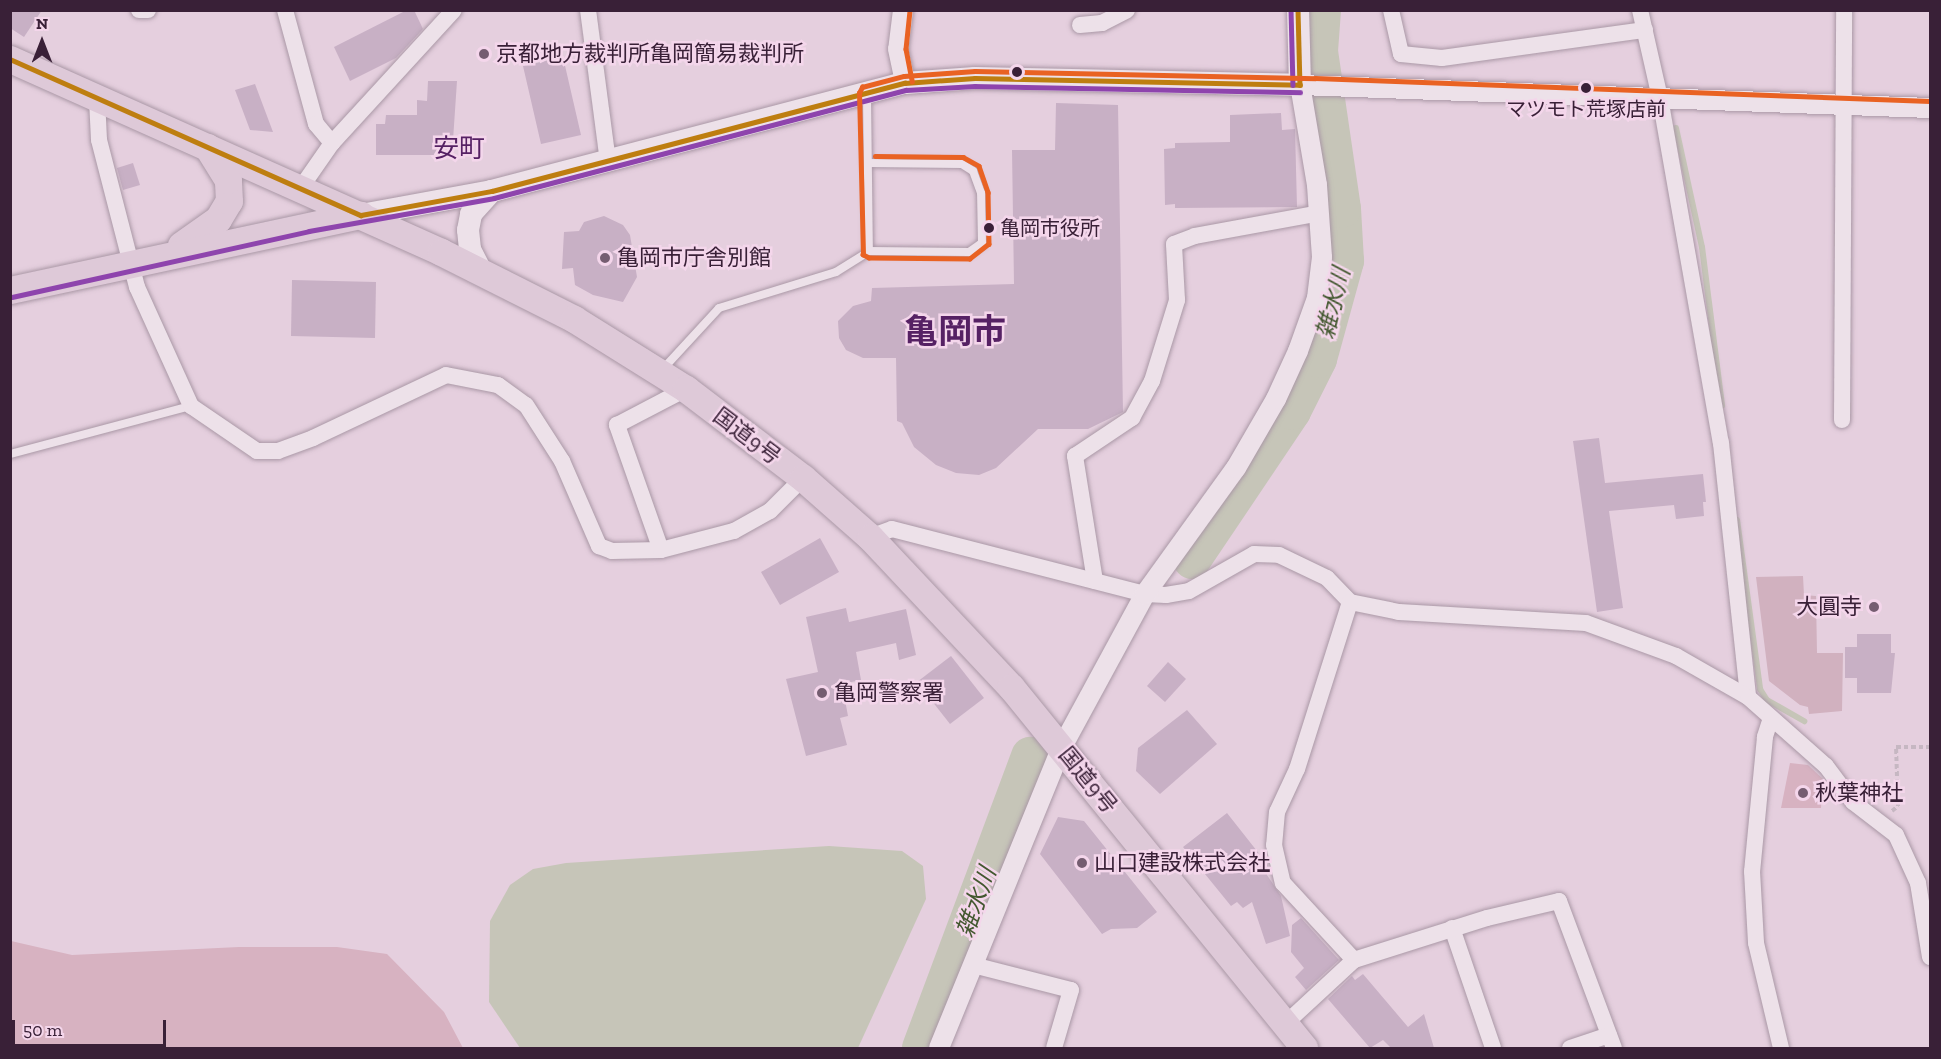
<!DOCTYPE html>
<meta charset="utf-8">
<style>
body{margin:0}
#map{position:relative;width:1941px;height:1059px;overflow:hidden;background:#e5cfde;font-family:"Zilla Slab","Noto Sans JP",serif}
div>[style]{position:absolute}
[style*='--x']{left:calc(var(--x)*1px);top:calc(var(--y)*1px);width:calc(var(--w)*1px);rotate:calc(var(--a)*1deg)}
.green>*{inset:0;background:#d7b2c1}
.cemetery>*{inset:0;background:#d1b1bf}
.water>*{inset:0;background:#c6c5b8}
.stream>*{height:6px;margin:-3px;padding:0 3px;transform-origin:3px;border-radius:3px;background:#c6c5b8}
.river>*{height:38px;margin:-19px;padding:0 19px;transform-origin:19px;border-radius:19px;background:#c6c5b8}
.building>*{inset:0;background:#c8b0c5}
.path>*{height:4px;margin-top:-2px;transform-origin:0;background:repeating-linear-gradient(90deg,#c6b7c2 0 4.5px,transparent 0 7.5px)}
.roads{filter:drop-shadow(0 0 2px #aa98a6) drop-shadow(0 0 2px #aa98a6)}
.service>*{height:8px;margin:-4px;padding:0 4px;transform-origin:4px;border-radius:4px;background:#ede1e9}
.minor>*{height:16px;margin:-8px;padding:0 8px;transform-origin:8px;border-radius:8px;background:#ede1e9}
.tertiary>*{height:20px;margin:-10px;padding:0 10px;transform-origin:10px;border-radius:10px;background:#ede1e9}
.secondary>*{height:22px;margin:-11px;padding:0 11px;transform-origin:11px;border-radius:11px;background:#ede1e9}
.trunk>*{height:27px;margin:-13.5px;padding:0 13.5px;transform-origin:13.5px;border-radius:13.5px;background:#dec9d8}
.bus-1>*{height:4.5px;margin:-2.25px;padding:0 2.25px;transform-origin:2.25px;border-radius:2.25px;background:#be7e10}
.bus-2>*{height:4.5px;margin:-2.25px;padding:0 2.25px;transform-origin:2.25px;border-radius:2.25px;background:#8e44ad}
.bus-3>*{height:4.5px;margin:-2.25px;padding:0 2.25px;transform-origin:2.25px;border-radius:2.25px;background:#e96223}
.dots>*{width:16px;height:16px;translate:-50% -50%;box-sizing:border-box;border:3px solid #f4d6eb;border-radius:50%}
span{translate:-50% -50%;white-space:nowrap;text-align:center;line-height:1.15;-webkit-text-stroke:5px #f4d6eb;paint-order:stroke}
.bus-label{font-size:20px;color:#392037}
.left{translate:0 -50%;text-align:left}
.poi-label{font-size:22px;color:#392037}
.right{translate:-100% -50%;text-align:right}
.street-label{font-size:22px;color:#392037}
.water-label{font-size:24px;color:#435830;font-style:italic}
.quarter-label{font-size:26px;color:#562164}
.town-label{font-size:34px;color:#562164;font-weight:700}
.frame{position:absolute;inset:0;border:12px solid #392037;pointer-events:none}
.north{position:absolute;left:12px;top:12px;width:60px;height:60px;-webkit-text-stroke:4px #f4d6eb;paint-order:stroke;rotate:0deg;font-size:16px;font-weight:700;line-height:24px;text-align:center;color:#392037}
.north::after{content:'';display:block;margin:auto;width:21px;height:27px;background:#392037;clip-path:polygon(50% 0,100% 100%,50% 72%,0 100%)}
.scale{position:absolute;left:12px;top:1020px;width:154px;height:27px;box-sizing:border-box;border:3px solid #392037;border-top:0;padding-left:8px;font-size:18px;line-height:21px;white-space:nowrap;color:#392037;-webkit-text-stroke:4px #f4d6eb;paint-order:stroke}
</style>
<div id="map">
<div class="green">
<i style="clip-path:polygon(1790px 763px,1808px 765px,1823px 779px,1821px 808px,1781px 808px)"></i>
<i style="clip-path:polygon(11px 941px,72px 955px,239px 947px,337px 947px,387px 954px,444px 1012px,463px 1048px,11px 1048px)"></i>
</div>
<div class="cemetery">
<i style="clip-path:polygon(1803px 576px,1804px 595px,1816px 596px,1817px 653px,1843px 653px,1842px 711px,1809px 714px,1808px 707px,1800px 705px,1769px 681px,1756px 577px)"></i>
</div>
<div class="water">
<i style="clip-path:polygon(829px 846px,902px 851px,923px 866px,926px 899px,858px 1048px,520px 1048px,489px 1002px,490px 921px,510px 885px,533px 869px,566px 863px)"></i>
</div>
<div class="stream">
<i style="--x:1676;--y:128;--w:122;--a:77.7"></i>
<i style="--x:1702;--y:247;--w:160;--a:82.8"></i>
<i style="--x:1737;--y:520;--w:171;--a:82.2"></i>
<i style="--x:1760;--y:689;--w:13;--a:58"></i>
<i style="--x:1767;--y:700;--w:43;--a:29.6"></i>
</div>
<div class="river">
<i style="--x:1192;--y:560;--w:179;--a:-56.1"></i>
<i style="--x:1292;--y:411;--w:58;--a:-63.4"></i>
<i style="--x:1318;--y:359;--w:102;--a:-74.6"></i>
<i style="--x:1345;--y:261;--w:52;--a:-93.3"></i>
<i style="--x:1342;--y:209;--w:160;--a:-98.3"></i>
<i style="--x:1319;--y:51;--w:41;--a:-85.8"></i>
<i style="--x:921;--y:1048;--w:312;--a:-69.5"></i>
</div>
<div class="building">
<i style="clip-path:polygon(10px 10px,42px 10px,24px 37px,10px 28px)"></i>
<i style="clip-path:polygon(407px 10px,414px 10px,423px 29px,396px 58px,350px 81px,334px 47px)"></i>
<i style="clip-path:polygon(563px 57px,581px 135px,541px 144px,523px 66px)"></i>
<i style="clip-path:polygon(428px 81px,457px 81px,452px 155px,376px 155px,376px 124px,385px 124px,386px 115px,417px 115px,417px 100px,427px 101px)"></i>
<i style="clip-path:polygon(255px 84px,273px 132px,250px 130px,235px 90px)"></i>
<i style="clip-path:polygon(1056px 103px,1118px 105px,1123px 412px,1088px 429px,1038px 429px,996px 468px,979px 475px,956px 473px,936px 465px,914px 447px,902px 423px,897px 421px,896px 358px,863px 358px,846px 350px,839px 338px,838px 321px,853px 306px,871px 301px,872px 288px,1014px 284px,1012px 150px,1055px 150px)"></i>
<i style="clip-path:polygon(1281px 113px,1282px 130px,1295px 129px,1297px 207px,1175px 208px,1175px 204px,1165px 205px,1164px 149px,1175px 148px,1175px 143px,1230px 142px,1230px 115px)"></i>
<i style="clip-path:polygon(133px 163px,140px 185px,123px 190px,117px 168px)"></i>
<i style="clip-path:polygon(604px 216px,623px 225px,630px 235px,637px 277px,623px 302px,593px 295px,575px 285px,573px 268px,562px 269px,564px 232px,579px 231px,584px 222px)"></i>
<i style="clip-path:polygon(292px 280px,376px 282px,375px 338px,291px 336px)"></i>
<i style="clip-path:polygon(1599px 438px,1605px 483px,1703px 474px,1706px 502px,1703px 502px,1704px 516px,1676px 519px,1674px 505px,1609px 511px,1623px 608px,1597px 612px,1573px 441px)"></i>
<i style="clip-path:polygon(820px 538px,839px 572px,780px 605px,761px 572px)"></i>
<i style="clip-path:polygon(846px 608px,849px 622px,906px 609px,916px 655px,899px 660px,896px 643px,856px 652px,861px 680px,842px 684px,848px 716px,840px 718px,847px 745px,806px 756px,786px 679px,818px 672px,806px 617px)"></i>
<i style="clip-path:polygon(1857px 634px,1891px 634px,1891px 653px,1895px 653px,1891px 693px,1857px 693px,1857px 678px,1845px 678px,1845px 647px,1857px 647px)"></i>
<i style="clip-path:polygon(951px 656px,984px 698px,950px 724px,917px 682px)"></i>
<i style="clip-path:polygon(1168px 662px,1186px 679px,1165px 702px,1147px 686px)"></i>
<i style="clip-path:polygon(1187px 710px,1217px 744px,1160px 794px,1136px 771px,1138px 748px)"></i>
<i style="clip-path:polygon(1227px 813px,1268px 865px,1267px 875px,1281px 896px,1290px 936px,1266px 944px,1252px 902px,1243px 908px,1237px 902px,1231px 906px,1183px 847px)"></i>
<i style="clip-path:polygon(1058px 817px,1084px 821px,1157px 912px,1137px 928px,1111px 929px,1102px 934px,1040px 854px)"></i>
<i style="clip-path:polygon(1301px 918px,1339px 960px,1306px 990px,1295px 977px,1304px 968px,1291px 952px,1292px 925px)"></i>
<i style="clip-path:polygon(1363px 974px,1408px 1027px,1424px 1014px,1434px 1048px,1391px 1048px,1383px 1040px,1370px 1048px,1328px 999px,1352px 976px,1355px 980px)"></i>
</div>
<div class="path">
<i style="--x:1892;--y:811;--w:8;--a:-40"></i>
<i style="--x:1898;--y:806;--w:59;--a:-91.9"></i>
<i style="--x:1896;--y:747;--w:34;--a:0"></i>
</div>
<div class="roads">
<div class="service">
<i style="--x:867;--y:96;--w:155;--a:89.3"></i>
<i style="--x:662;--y:370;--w:84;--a:-47.4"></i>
<i style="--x:719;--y:308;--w:122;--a:-17.1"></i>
<i style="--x:836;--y:272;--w:39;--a:-32"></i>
<i style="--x:869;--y:251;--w:100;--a:0.6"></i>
<i style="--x:969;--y:252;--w:16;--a:-35"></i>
<i style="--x:982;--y:243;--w:50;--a:-91.1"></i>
<i style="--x:981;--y:193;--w:23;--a:-110"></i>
<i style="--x:973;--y:171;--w:13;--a:-148"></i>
<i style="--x:962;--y:164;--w:94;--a:-179.4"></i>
<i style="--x:10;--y:454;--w:187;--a:-14.9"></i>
</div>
<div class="minor">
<i style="--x:139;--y:10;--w:9;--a:0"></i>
<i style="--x:285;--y:10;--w:118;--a:74.8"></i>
<i style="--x:316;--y:124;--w:25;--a:50"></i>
<i style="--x:588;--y:10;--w:152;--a:82.5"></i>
<i style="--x:1391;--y:10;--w:45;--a:77.2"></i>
<i style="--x:1401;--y:54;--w:41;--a:5.6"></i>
<i style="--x:1442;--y:58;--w:205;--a:-7.9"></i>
<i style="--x:1640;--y:10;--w:90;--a:77.2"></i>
<i style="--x:1660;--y:98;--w:350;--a:80"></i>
<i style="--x:1721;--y:443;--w:255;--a:83.9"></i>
<i style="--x:1080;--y:25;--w:22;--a:-5"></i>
<i style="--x:1102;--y:23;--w:28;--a:-27"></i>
<i style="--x:97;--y:99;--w:41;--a:87.2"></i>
<i style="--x:99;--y:140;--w:152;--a:75.5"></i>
<i style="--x:137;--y:287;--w:131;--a:65.6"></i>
<i style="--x:191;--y:406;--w:80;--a:34.3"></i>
<i style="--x:257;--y:451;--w:21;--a:0"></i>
<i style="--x:278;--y:451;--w:37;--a:-20"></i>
<i style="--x:313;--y:438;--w:147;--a:-25.3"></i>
<i style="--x:446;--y:375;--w:53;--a:10.9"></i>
<i style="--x:498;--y:385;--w:34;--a:36"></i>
<i style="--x:526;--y:405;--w:67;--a:57.3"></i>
<i style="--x:562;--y:461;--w:93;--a:66.5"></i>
<i style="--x:599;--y:546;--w:14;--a:21"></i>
<i style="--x:612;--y:551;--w:49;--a:-1.2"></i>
<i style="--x:661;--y:550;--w:75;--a:-14.6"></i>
<i style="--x:734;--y:531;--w:41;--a:-29.1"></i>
<i style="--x:770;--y:511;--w:47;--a:-45"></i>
<i style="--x:300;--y:189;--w:56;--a:-55.2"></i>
<i style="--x:332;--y:143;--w:180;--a:-47.5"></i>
<i style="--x:1842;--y:420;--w:410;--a:-89.7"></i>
<i style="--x:870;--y:537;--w:23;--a:-20"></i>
<i style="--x:892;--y:529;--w:261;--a:14.4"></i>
<i style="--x:1145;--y:594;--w:21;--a:3"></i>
<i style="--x:1166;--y:595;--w:23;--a:-10"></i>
<i style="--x:1189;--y:591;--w:75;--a:-29.6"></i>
<i style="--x:1254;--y:554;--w:25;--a:2"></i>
<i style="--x:1279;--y:555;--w:53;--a:25.6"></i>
<i style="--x:1327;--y:578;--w:33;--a:46"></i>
<i style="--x:1350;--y:602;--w:50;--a:11.5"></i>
<i style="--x:1399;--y:612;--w:187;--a:3.4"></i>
<i style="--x:1586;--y:623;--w:96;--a:20.1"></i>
<i style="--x:1676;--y:656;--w:83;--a:29.7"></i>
<i style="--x:1748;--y:697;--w:104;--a:41.5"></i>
<i style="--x:1826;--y:766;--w:45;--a:53.1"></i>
<i style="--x:1853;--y:802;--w:54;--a:37.5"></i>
<i style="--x:1896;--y:835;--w:53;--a:65.4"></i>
<i style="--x:1918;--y:883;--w:75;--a:80.8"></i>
<i style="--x:661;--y:550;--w:133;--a:-109.4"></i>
<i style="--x:617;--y:425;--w:78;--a:-27.6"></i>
<i style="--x:1095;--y:581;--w:127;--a:-99.1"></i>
<i style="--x:1075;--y:456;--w:69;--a:-33.7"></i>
<i style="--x:1132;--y:418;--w:42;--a:-61.6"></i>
<i style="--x:1152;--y:381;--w:85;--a:-72.8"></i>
<i style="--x:1177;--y:300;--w:56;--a:-93.1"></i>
<i style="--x:1174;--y:244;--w:22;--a:-21"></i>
<i style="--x:1195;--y:236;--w:127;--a:-10.4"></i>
<i style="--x:1350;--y:602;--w:175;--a:107.6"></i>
<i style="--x:1297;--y:769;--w:47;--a:114.9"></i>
<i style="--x:1277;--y:812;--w:33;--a:95"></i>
<i style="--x:1274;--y:845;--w:39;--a:77"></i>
<i style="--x:1283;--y:883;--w:105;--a:47.3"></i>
<i style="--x:1771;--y:718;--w:20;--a:108"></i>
<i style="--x:1765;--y:737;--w:135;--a:95.5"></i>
<i style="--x:1752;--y:871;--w:72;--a:86.8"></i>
<i style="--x:1756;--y:943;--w:108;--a:76.6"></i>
<i style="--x:1452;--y:928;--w:127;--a:71.1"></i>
<i style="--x:973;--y:965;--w:101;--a:14.3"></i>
<i style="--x:1071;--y:990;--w:60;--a:106.3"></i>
<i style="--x:1285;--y:1024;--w:94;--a:-42.8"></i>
<i style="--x:1354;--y:960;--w:139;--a:-17.5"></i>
<i style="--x:1487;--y:918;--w:74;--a:-13.3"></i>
<i style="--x:1559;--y:901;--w:157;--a:69.5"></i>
<i style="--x:1570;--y:1048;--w:41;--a:-18.4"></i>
</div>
<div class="tertiary">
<i style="--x:903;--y:10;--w:39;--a:97"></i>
<i style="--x:898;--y:49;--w:35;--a:78"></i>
<i style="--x:939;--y:1048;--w:325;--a:-67.8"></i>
<i style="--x:1062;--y:747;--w:174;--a:-61.5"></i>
<i style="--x:1145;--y:594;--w:155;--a:-54.2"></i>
<i style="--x:1236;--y:468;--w:80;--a:-59.9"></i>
<i style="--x:1276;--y:399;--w:53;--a:-65.4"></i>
<i style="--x:1298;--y:351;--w:56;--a:-70.3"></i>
<i style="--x:1317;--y:298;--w:41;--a:-83"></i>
<i style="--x:1322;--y:257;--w:72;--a:-94"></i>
<i style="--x:1317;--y:185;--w:101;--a:-99.6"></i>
<i style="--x:1300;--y:85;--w:630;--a:2.09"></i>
</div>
<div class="secondary">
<i style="--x:361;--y:215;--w:133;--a:-10.4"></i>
<i style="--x:492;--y:191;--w:427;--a:-14.7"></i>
<i style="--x:905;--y:83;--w:70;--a:-4.1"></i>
<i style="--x:975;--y:78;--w:325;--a:1.2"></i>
<i style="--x:1300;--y:85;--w:75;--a:-91.5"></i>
<i style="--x:480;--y:269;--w:22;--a:-117"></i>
<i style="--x:470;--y:249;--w:19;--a:-96"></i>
<i style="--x:468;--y:230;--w:16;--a:-79"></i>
<i style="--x:471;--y:214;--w:31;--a:-48"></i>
</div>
<div class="trunk">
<i style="--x:10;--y:59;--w:472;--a:24.1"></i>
<i style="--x:441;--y:252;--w:149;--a:26.7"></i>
<i style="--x:574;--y:319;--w:132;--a:32"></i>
<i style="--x:686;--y:389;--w:147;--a:37.3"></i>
<i style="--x:803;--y:478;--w:89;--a:41.4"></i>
<i style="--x:870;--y:537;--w:206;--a:46.8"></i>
<i style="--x:1011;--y:687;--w:465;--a:50.9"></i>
<i style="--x:181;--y:245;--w:45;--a:-35.1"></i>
<i style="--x:218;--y:219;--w:21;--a:-59"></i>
<i style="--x:229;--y:201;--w:21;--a:-93"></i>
<i style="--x:228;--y:180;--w:39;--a:-122"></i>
<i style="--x:10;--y:290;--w:359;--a:-12.1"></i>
</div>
</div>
<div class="bus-1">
<i style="--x:1298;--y:10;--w:75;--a:88.5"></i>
<i style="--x:10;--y:59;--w:384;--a:24"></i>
<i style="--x:361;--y:215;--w:133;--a:-10.4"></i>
<i style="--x:492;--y:191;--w:427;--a:-14.7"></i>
<i style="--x:905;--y:83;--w:70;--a:-4.1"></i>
<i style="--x:975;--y:78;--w:325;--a:1.2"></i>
</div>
<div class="bus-2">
<i style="--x:1291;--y:10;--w:75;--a:88.5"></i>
<i style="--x:12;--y:297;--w:304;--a:-12.5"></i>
<i style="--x:309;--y:231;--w:188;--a:-10.1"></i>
<i style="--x:494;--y:198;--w:426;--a:-14.7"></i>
<i style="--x:906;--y:90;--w:69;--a:-3.3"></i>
<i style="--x:975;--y:86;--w:325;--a:1.1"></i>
</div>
<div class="bus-3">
<i style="--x:910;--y:11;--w:38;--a:96"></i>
<i style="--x:906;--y:49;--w:33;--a:79"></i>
<i style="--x:875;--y:156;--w:88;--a:0.7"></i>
<i style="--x:963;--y:157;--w:18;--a:29"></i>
<i style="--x:979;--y:166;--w:28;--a:71"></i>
<i style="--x:988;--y:192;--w:52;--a:88.9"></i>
<i style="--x:989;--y:244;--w:24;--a:142"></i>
<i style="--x:970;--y:259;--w:101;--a:-179.4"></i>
<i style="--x:869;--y:258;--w:7;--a:-153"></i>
<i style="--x:863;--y:255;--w:162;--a:-91.4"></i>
<i style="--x:859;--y:93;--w:7;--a:-63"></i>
<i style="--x:862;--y:87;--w:43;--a:-14.7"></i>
<i style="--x:904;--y:76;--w:71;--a:-4"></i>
<i style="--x:975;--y:71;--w:340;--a:1.2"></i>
<i style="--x:1315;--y:78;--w:615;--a:2.14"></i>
</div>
<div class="dots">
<i style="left:484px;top:54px;background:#755d71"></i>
<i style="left:1017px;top:72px;background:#392037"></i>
<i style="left:1586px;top:88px;background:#392037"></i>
<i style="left:989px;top:228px;background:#392037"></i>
<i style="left:605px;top:258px;background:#755d71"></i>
<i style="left:1874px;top:607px;background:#755d71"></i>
<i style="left:822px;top:693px;background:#755d71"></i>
<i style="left:1803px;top:793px;background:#755d71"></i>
<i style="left:1082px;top:863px;background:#755d71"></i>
</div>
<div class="bus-label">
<span style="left:1586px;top:109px">マツモト荒塚店前</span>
<span class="left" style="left:1000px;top:228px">亀岡市役所</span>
</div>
<div class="poi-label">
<span class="left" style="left:496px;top:54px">京都地方裁判所亀岡簡易裁判所</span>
<span class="left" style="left:617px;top:258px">亀岡市庁舎別館</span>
<span class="right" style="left:1862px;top:607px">大圓寺</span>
<span class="left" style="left:834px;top:693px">亀岡警察署</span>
<span class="left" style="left:1815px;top:793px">秋葉神社</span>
<span class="left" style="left:1094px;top:863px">山口建設株式会社</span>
</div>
<div class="street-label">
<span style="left:747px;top:436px;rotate:37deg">国道9号</span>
<span style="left:1088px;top:780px;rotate:51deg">国道9号</span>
</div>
<div class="water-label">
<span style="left:1333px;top:303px;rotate:-76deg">雑水川</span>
<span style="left:976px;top:902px;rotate:-70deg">雑水川</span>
</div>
<div class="quarter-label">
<span style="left:459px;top:149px">安町</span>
</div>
<div class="town-label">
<span style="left:955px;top:332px">亀岡市</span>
</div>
<div class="frame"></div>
<div class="north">N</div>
<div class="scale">50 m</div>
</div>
